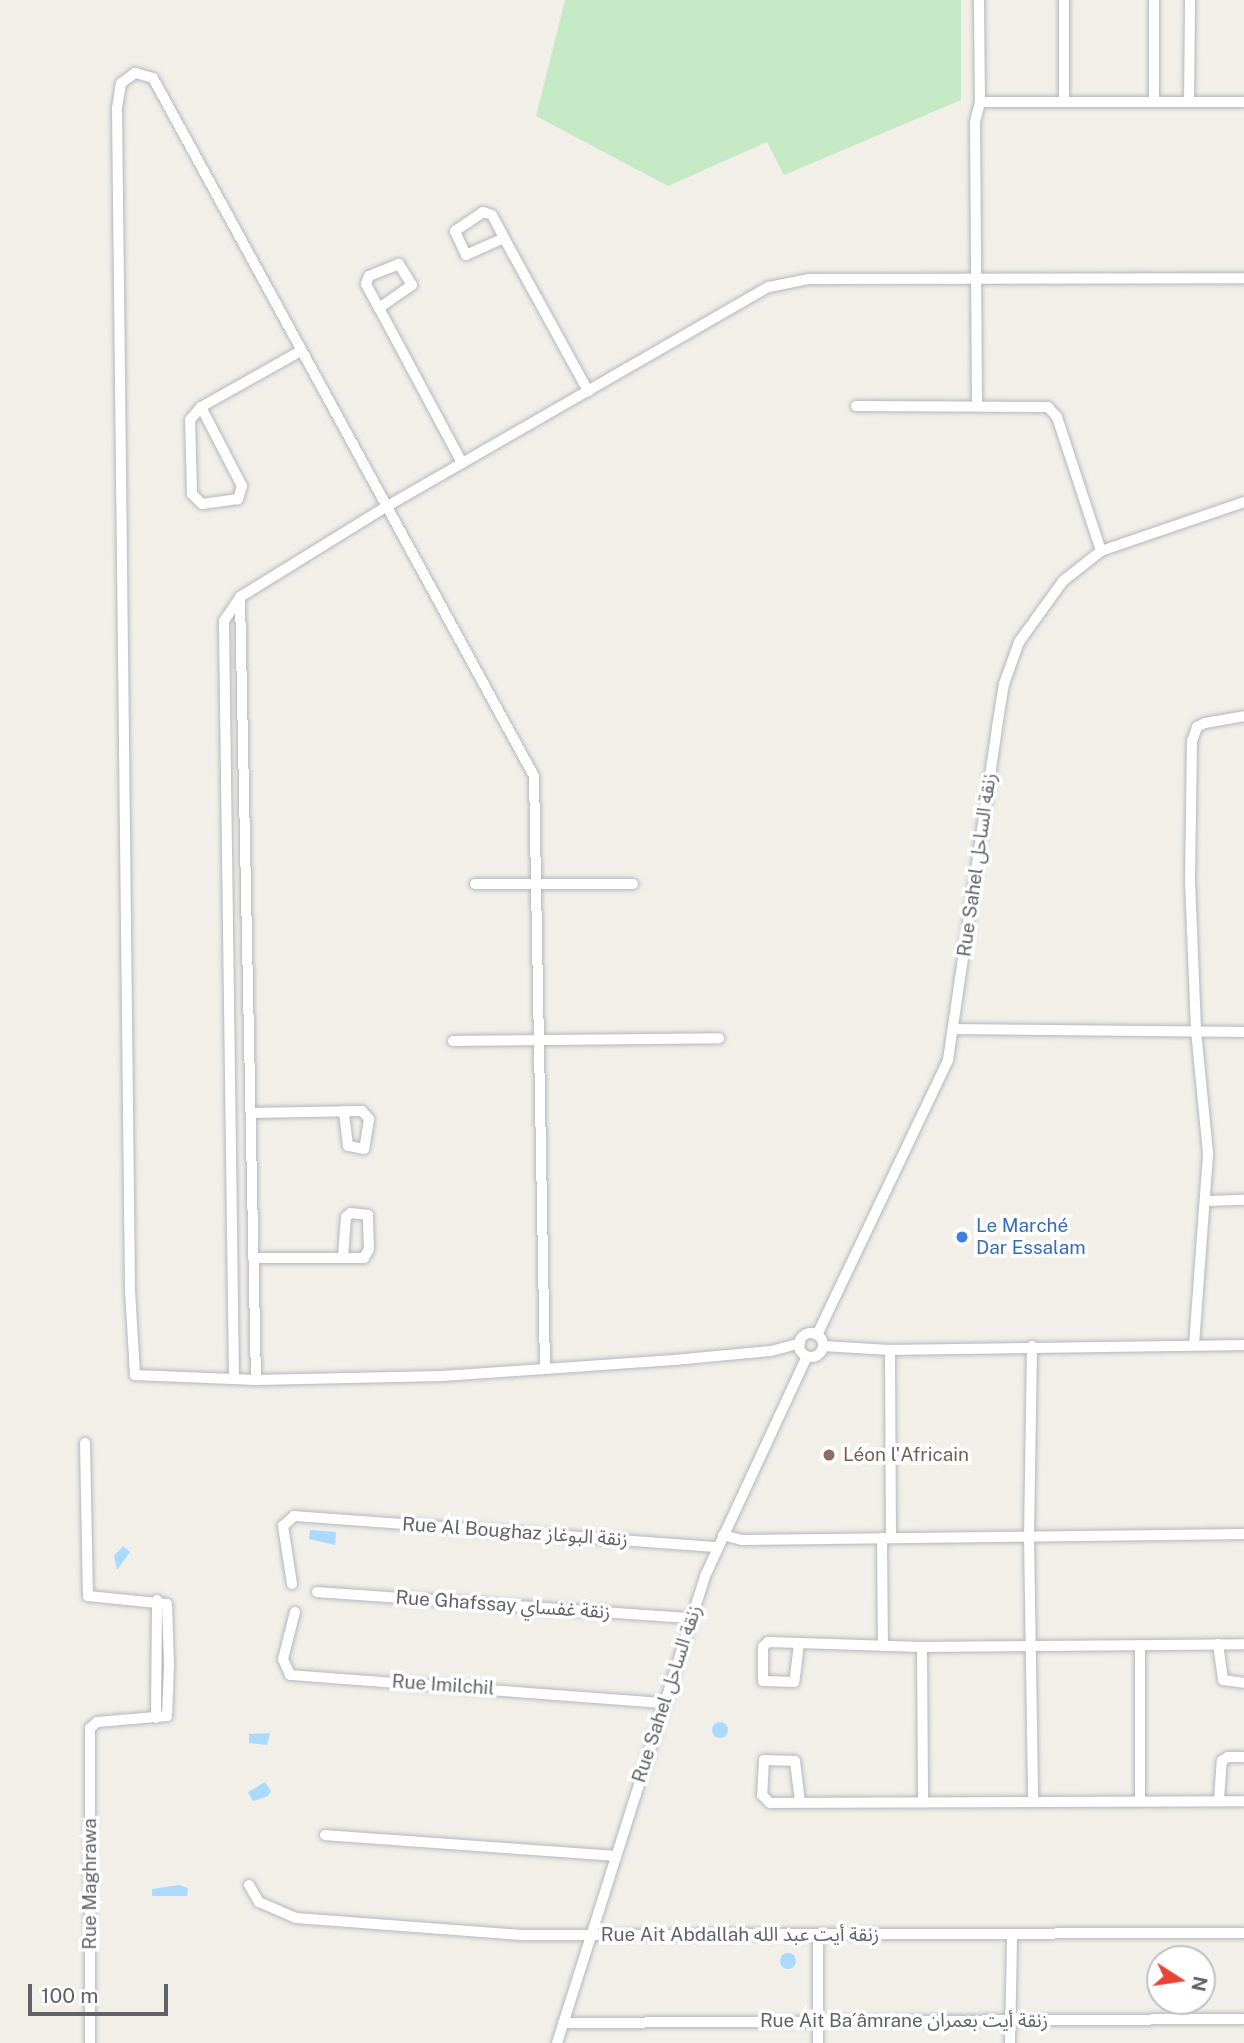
<!DOCTYPE html>
<meta charset="utf-8">
<style>
body{margin:0}
#map{position:relative;width:1244px;height:2043px;overflow:hidden;background:#f1efe8;font-family:"Public Sans","Noto Sans Arabic",sans-serif}
div>[style]{position:absolute}
[style*='--x']{left:calc(var(--x)*1px);top:calc(var(--y)*1px);width:calc(var(--w)*1px);rotate:calc(var(--a)*1deg)}
.green>*{inset:0;background:#c5e8c5}
.water>*{inset:0;background:#aadaff}
.round{border-radius:50%}
.roads{filter:drop-shadow(0 0 2px #b5b8bc) drop-shadow(0 0 2px #b5b8bc)}
.minor>*{height:10px;margin:-5px;padding:0 5px;transform-origin:5px;border-radius:5px;background:#fff}
.minor>.ring{margin:-5px;padding:0;box-sizing:content-box;background:none;border:10px solid #fff;border-radius:50%}
.dots>*{width:19px;height:19px;translate:-50% -50%;box-sizing:border-box;border:4px solid #fff;border-radius:50%}
span{translate:-50% -50%;white-space:nowrap;text-align:center;line-height:1.15;-webkit-text-stroke:7px #fff;paint-order:stroke}
.street-label{font-size:19px;color:#5f6368}
.shop-label{font-size:19px;color:#366cbe}
.left{translate:0 -50%;text-align:left}
.education-label{font-size:19px;color:#785e54}
.north{position:absolute;left:1146px;top:1945px;width:70px;height:70px;box-sizing:border-box;background:#fff;border:2px solid #bfc1c3;border-radius:50%;rotate:102deg;font-size:19px;font-weight:700;line-height:28px;text-align:center;color:#5f6368}
.north::after{content:'';display:block;margin:auto;width:24px;height:32px;background:#ea4335;clip-path:polygon(50% 0,100% 100%,50% 72%,0 100%)}
.scale{position:absolute;left:28px;top:1984px;width:140px;height:32px;box-sizing:border-box;border:4px solid #5f6368;border-top:0;padding-left:9px;font-size:21px;line-height:24px;white-space:nowrap;color:#5f6368;-webkit-text-stroke:5px #fff;paint-order:stroke}
</style>
<div id="map">
<div class="green">
<i style="clip-path:polygon(565px 0,961px 0,961px 100px,784px 175px,767px 142px,668px 186px,536px 116px)"></i>
</div>
<div class="water">
<i style="clip-path:polygon(310px 1530px,336px 1532px,335px 1545px,309px 1539px)"></i>
<i style="clip-path:polygon(123px 1546px,130px 1552px,117px 1570px,114px 1556px)"></i>
<i class="round" style="left:712px;top:1722px;width:16px;height:16px"></i>
<i style="clip-path:polygon(270px 1733px,267px 1745px,249px 1743px,249px 1734px)"></i>
<i style="clip-path:polygon(265px 1782px,271px 1791px,268px 1796px,253px 1801px,248px 1792px)"></i>
<i style="clip-path:polygon(179px 1885px,188px 1888px,187px 1896px,152px 1896px,152px 1889px)"></i>
<i class="round" style="left:780px;top:1953px;width:16px;height:16px"></i>
</div>
<div class="roads">
<div class="minor">
<i style="--x:1064;--y:0;--w:101;--a:90"></i>
<i style="--x:1154;--y:100;--w:100;--a:-90"></i>
<i style="--x:1189;--y:101;--w:101;--a:-89.4"></i>
<i style="--x:980;--y:102;--w:264;--a:0"></i>
<i style="--x:504;--y:238;--w:42;--a:155.9"></i>
<i style="--x:466;--y:255;--w:26;--a:-115"></i>
<i style="--x:455;--y:231;--w:34;--a:-34"></i>
<i style="--x:483;--y:212;--w:9;--a:18"></i>
<i style="--x:492;--y:215;--w:26;--a:62"></i>
<i style="--x:504;--y:238;--w:175;--a:61.2"></i>
<i style="--x:379;--y:308;--w:40;--a:-34.9"></i>
<i style="--x:412;--y:285;--w:25;--a:-122"></i>
<i style="--x:399;--y:264;--w:32;--a:158"></i>
<i style="--x:369;--y:276;--w:9;--a:111"></i>
<i style="--x:366;--y:284;--w:27;--a:62"></i>
<i style="--x:379;--y:308;--w:176;--a:61.8"></i>
<i style="--x:977;--y:405;--w:283;--a:-90.4"></i>
<i style="--x:975;--y:122;--w:21;--a:-76"></i>
<i style="--x:980;--y:102;--w:102;--a:-90.6"></i>
<i style="--x:856;--y:406;--w:192;--a:0.3"></i>
<i style="--x:1048;--y:407;--w:13;--a:48"></i>
<i style="--x:1057;--y:417;--w:141;--a:71.8"></i>
<i style="--x:201;--y:407;--w:89;--a:62.6"></i>
<i style="--x:242;--y:486;--w:14;--a:107"></i>
<i style="--x:238;--y:499;--w:36;--a:172"></i>
<i style="--x:202;--y:504;--w:14;--a:-135"></i>
<i style="--x:192;--y:494;--w:74;--a:-91.5"></i>
<i style="--x:190;--y:420;--w:17;--a:-50"></i>
<i style="--x:201;--y:407;--w:112;--a:-29.3"></i>
<i style="--x:240;--y:597;--w:783;--a:88.83"></i>
<i style="--x:475;--y:884;--w:158;--a:0"></i>
<i style="--x:953;--y:1029;--w:291;--a:0.6"></i>
<i style="--x:453;--y:1041;--w:266;--a:-0.6"></i>
<i style="--x:251;--y:1113;--w:111;--a:-1"></i>
<i style="--x:362;--y:1111;--w:11;--a:49"></i>
<i style="--x:369;--y:1119;--w:30;--a:99"></i>
<i style="--x:364;--y:1149;--w:16;--a:-169"></i>
<i style="--x:348;--y:1146;--w:35;--a:-97"></i>
<i style="--x:1206;--y:1201;--w:38;--a:-2"></i>
<i style="--x:253;--y:1258;--w:111;--a:0"></i>
<i style="--x:364;--y:1258;--w:10;--a:-61"></i>
<i style="--x:369;--y:1249;--w:34;--a:-92"></i>
<i style="--x:368;--y:1215;--w:17;--a:-173"></i>
<i style="--x:351;--y:1213;--w:6;--a:141"></i>
<i style="--x:346;--y:1217;--w:40;--a:94.3"></i>
<i class="ring" style="left:799px;top:1333px;width:14px;height:14px"></i>
<i style="--x:817;--y:1335;--w:305;--a:-64.5"></i>
<i style="--x:948;--y:1060;--w:337;--a:-81.6"></i>
<i style="--x:997;--y:727;--w:44;--a:-80.8"></i>
<i style="--x:1004;--y:684;--w:45;--a:-70.3"></i>
<i style="--x:1019;--y:642;--w:75;--a:-54.2"></i>
<i style="--x:1063;--y:581;--w:48;--a:-38.3"></i>
<i style="--x:1101;--y:551;--w:151;--a:-18.9"></i>
<i style="--x:1194;--y:1345;--w:193;--a:-85.8"></i>
<i style="--x:1208;--y:1153;--w:124;--a:-95.6"></i>
<i style="--x:1196;--y:1030;--w:148;--a:-92.3"></i>
<i style="--x:1190;--y:882;--w:141;--a:-89.2"></i>
<i style="--x:1192;--y:741;--w:15;--a:-70"></i>
<i style="--x:1197;--y:727;--w:9;--a:-27"></i>
<i style="--x:1205;--y:723;--w:40;--a:-10"></i>
<i style="--x:823;--y:1346;--w:67;--a:3.4"></i>
<i style="--x:890;--y:1350;--w:354;--a:-0.8"></i>
<i style="--x:1032;--y:1346;--w:190;--a:90.9"></i>
<i style="--x:1029;--y:1536;--w:266;--a:89.1"></i>
<i style="--x:890;--y:1350;--w:188;--a:89.7"></i>
<i style="--x:545;--y:1369;--w:593;--a:-91.06"></i>
<i style="--x:534;--y:776;--w:795;--a:-118.63"></i>
<i style="--x:153;--y:78;--w:19;--a:-164"></i>
<i style="--x:135;--y:73;--w:17;--a:144"></i>
<i style="--x:121;--y:83;--w:25;--a:99"></i>
<i style="--x:117;--y:108;--w:1182;--a:89.37"></i>
<i style="--x:130;--y:1290;--w:85;--a:86.6"></i>
<i style="--x:135;--y:1375;--w:121;--a:2.4"></i>
<i style="--x:256;--y:1380;--w:186;--a:-1.2"></i>
<i style="--x:442;--y:1376;--w:103;--a:-3.9"></i>
<i style="--x:545;--y:1369;--w:129;--a:-4"></i>
<i style="--x:674;--y:1360;--w:97;--a:-5.3"></i>
<i style="--x:771;--y:1351;--w:30;--a:-15"></i>
<i style="--x:234;--y:1379;--w:758;--a:-90.76"></i>
<i style="--x:224;--y:621;--w:29;--a:-56"></i>
<i style="--x:240;--y:597;--w:169;--a:-31.7"></i>
<i style="--x:384;--y:508;--w:444;--a:-29.9"></i>
<i style="--x:769;--y:287;--w:41;--a:-11.3"></i>
<i style="--x:809;--y:279;--w:435;--a:-0.1"></i>
<i style="--x:85;--y:1443;--w:153;--a:88.9"></i>
<i style="--x:88;--y:1596;--w:79;--a:5.8"></i>
<i style="--x:167;--y:1604;--w:61;--a:88.1"></i>
<i style="--x:169;--y:1665;--w:51;--a:92.2"></i>
<i style="--x:167;--y:1716;--w:70;--a:175.1"></i>
<i style="--x:97;--y:1722;--w:9;--a:139"></i>
<i style="--x:90;--y:1728;--w:315;--a:90"></i>
<i style="--x:723;--y:1535;--w:20;--a:15"></i>
<i style="--x:742;--y:1540;--w:502;--a:-0.68"></i>
<i style="--x:882;--y:1538;--w:108;--a:89.5"></i>
<i style="--x:292;--y:1584;--w:59;--a:-98.8"></i>
<i style="--x:283;--y:1526;--w:15;--a:-42"></i>
<i style="--x:294;--y:1516;--w:424;--a:4.2"></i>
<i style="--x:317;--y:1592;--w:374;--a:4"></i>
<i style="--x:295;--y:1612;--w:49;--a:104.3"></i>
<i style="--x:283;--y:1659;--w:17;--a:66"></i>
<i style="--x:290;--y:1675;--w:375;--a:4.3"></i>
<i style="--x:799;--y:1644;--w:38;--a:97"></i>
<i style="--x:794;--y:1682;--w:31;--a:-178"></i>
<i style="--x:763;--y:1681;--w:34;--a:-90"></i>
<i style="--x:763;--y:1647;--w:7;--a:-45"></i>
<i style="--x:768;--y:1642;--w:154;--a:1.9"></i>
<i style="--x:922;--y:1647;--w:322;--a:-0.5"></i>
<i style="--x:1218;--y:1644;--w:36;--a:82"></i>
<i style="--x:1223;--y:1680;--w:21;--a:8"></i>
<i style="--x:1140;--y:1645;--w:156;--a:90"></i>
<i style="--x:922;--y:1647;--w:154;--a:89.6"></i>
<i style="--x:156;--y:1718;--w:118;--a:-89.5"></i>
<i style="--x:1219;--y:1800;--w:39;--a:-86"></i>
<i style="--x:1222;--y:1761;--w:7;--a:-34"></i>
<i style="--x:1228;--y:1757;--w:16;--a:0"></i>
<i style="--x:800;--y:1802;--w:41;--a:-97"></i>
<i style="--x:795;--y:1761;--w:31;--a:-178"></i>
<i style="--x:764;--y:1760;--w:35;--a:93"></i>
<i style="--x:762;--y:1795;--w:11;--a:45"></i>
<i style="--x:770;--y:1803;--w:474;--a:-0.2"></i>
<i style="--x:325;--y:1835;--w:291;--a:4.1"></i>
<i style="--x:249;--y:1885;--w:20;--a:60"></i>
<i style="--x:259;--y:1902;--w:40;--a:23.4"></i>
<i style="--x:296;--y:1918;--w:226;--a:4.3"></i>
<i style="--x:521;--y:1935;--w:723;--a:-0.16"></i>
<i style="--x:818;--y:1936;--w:107;--a:90"></i>
<i style="--x:563;--y:2023;--w:681;--a:-0.34"></i>
<i style="--x:557;--y:2043;--w:490;--a:-72.4"></i>
<i style="--x:705;--y:1576;--w:242;--a:-65.1"></i>
<i style="--x:1010;--y:2043;--w:109;--a:-88.9"></i>
</div>
</div>
<div class="dots">
<i style="left:962px;top:1237px;background:#3f7fe0"></i>
<i style="left:829px;top:1455px;background:#8d6e63"></i>
</div>
<div class="street-label">
<span style="left:977px;top:865px;rotate:-82deg">Rue Sahel زنقة الساحل</span>
<span style="left:515px;top:1532px;rotate:4deg">Rue Al Boughaz زنقة البوغاز</span>
<span style="left:503px;top:1605px;rotate:4deg">Rue Ghafssay زنقة غفساي</span>
<span style="left:443px;top:1685px;rotate:4deg">Rue Imilchil</span>
<span style="left:667px;top:1694px;rotate:-72deg">Rue Sahel زنقة الساحل</span>
<span style="left:90px;top:1884px;rotate:-90deg">Rue Maghrawa</span>
<span style="left:740px;top:1935px">Rue Ait Abdallah زنقة أيت عبد الله</span>
<span style="left:904px;top:2021px">Rue Ait Ba´âmrane زنقة أيت بعمران</span>
</div>
<div class="shop-label">
<span class="left" style="left:976px;top:1237px">Le Marché<br>Dar Essalam</span>
</div>
<div class="education-label">
<span class="left" style="left:843px;top:1455px">Léon l'Africain</span>
</div>
<div class="north">N</div>
<div class="scale">100 m</div>
</div>
